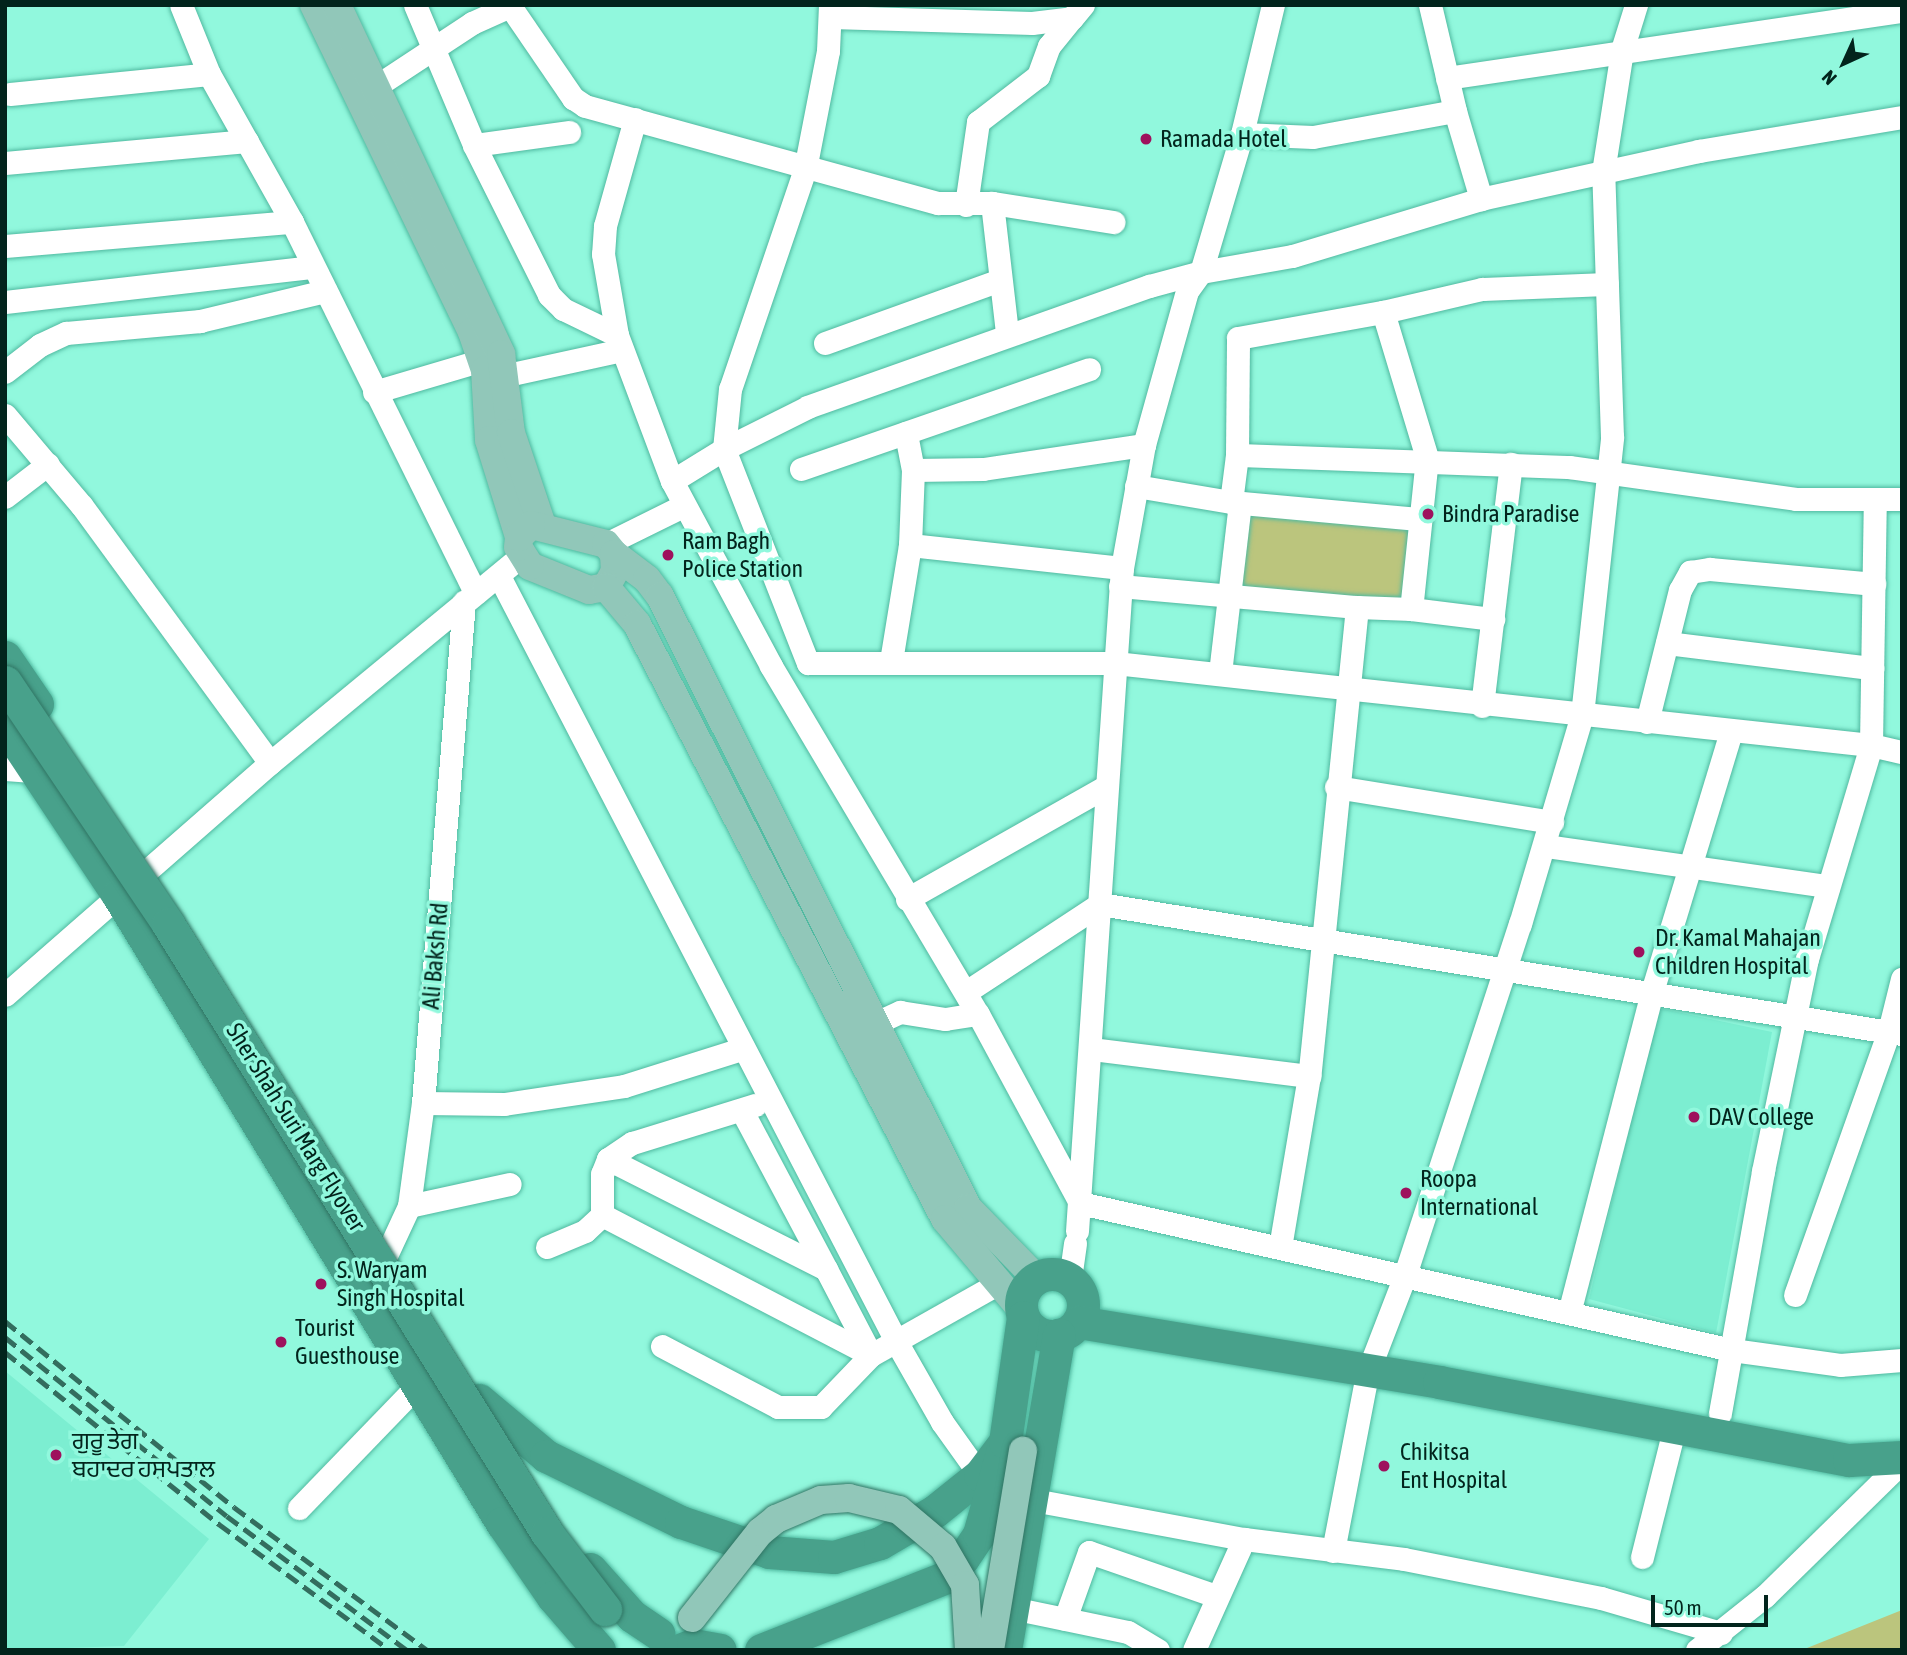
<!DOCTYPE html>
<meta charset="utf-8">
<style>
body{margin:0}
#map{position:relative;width:1907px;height:1655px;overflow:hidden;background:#91f8dd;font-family:"Asap Condensed","Noto Sans Gurmukhi",sans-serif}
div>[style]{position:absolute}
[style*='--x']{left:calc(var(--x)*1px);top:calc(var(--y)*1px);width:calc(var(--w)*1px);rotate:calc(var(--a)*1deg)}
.built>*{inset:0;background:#7ceed1}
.green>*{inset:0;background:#bbc57d}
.roads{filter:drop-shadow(0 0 2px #50b9a0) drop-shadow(0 0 2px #50b9a0)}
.minor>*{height:23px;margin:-11.5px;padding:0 11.5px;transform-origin:11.5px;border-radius:11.5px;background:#fff}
.major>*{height:28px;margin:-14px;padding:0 14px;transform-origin:14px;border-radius:14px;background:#91c7b9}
.highway>*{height:33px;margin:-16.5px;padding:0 16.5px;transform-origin:16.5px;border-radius:16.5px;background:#48a18b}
.highway>.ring{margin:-16.5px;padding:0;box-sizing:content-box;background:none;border:33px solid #48a18b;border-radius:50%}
.rail>*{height:4.5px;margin-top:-2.25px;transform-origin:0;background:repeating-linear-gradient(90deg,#336d5e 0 14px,transparent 0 21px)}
.bridges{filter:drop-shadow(0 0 2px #307564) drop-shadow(0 0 2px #307564)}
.major-bridge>*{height:28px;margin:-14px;padding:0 14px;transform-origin:14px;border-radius:14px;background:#91c7b9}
.highway-bridge>*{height:33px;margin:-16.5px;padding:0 16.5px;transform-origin:16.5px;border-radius:16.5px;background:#48a18b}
.dots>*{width:19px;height:19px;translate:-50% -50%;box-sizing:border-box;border:4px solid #91f8dd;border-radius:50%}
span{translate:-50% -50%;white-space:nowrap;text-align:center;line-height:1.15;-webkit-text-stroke:7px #91f8dd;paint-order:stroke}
.poi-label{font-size:24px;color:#02241c}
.left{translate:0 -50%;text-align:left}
.street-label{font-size:24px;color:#02241c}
.frame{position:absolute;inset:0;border:7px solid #02241c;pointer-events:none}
.north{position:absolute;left:1809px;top:28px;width:70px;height:70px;-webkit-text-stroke:5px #91f8dd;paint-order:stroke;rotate:225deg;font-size:19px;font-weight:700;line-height:28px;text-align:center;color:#02241c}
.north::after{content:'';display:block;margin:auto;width:24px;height:32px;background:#02241c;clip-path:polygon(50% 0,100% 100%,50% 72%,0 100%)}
.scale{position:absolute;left:1651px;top:1595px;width:117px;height:32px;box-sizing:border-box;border:4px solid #02241c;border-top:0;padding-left:9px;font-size:21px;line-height:24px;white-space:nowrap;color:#02241c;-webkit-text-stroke:5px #91f8dd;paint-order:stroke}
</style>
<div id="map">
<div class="built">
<i style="clip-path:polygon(1658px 1008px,1772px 1032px,1716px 1333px,1589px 1299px)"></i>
<i style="clip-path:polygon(5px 1371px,209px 1539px,124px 1646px,5px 1650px)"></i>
</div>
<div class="green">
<i style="clip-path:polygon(1244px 506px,1409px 522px,1402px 605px,1236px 589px)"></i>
<i style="clip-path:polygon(1902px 1610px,1902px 1650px,1802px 1650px)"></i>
</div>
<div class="roads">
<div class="minor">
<i style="--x:181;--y:5;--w:74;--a:67.9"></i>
<i style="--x:209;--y:74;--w:170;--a:60.7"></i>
<i style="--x:292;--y:222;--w:414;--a:63.7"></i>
<i style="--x:415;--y:5;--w:152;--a:67.1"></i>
<i style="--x:474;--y:145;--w:168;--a:63.4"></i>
<i style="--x:549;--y:295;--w:20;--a:45"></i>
<i style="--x:563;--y:309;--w:60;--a:25.7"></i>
<i style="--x:830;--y:5;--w:46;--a:92.5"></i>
<i style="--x:828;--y:51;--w:120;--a:101"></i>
<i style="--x:805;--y:169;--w:232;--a:108.8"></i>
<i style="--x:730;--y:389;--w:60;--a:95.7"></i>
<i style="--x:724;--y:449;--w:230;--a:68.6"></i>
<i style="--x:808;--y:663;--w:307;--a:0"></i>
<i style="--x:1115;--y:663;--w:760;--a:6.19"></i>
<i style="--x:1871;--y:745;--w:32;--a:13"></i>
<i style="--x:1430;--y:5;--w:109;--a:76.7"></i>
<i style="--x:510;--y:6;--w:112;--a:55.6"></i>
<i style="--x:573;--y:98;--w:14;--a:34"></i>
<i style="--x:585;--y:106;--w:366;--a:15.4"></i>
<i style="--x:938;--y:203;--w:54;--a:0"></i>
<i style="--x:992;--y:203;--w:123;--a:8.9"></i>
<i style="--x:831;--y:17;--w:201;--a:1.7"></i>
<i style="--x:1032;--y:23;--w:40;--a:-7.1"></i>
<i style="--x:1072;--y:18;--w:17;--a:-50"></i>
<i style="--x:1447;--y:78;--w:460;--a:-8.4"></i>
<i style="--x:378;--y:85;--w:113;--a:-33.4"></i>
<i style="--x:472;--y:23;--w:44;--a:-24.2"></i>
<i style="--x:10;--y:94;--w:200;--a:-5.7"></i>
<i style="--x:1902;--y:117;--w:206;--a:170.5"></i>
<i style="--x:1699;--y:151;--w:223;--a:167.6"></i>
<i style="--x:1481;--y:199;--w:197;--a:163.2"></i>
<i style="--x:1292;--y:256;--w:92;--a:170"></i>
<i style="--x:1201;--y:272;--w:54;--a:164.9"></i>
<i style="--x:1149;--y:286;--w:362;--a:160.5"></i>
<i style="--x:808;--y:407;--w:94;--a:153.4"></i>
<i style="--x:724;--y:449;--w:61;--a:148.4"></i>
<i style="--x:672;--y:481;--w:210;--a:61.8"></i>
<i style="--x:771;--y:666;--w:405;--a:59.3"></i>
<i style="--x:978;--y:1014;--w:215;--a:61.6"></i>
<i style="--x:1080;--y:1203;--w:668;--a:12.71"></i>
<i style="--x:1732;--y:1350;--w:109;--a:7.9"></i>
<i style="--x:1840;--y:1365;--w:62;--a:-4.6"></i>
<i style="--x:635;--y:119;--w:111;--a:105.7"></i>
<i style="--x:605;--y:226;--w:28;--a:94"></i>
<i style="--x:603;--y:254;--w:82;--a:80.2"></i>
<i style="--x:617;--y:335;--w:156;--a:69.4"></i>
<i style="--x:1242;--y:134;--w:71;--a:2.4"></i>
<i style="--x:1313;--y:137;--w:144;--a:-10.4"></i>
<i style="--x:1455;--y:111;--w:92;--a:73.5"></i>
<i style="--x:474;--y:145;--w:96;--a:-7.8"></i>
<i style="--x:5;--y:163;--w:243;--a:-5.2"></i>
<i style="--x:992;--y:203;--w:131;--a:83.4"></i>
<i style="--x:966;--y:205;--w:84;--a:-81.8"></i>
<i style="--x:978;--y:122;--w:76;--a:-37.5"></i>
<i style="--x:1038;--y:76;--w:32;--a:-70"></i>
<i style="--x:1049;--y:46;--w:36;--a:-51"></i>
<i style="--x:5;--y:246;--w:288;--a:-4.8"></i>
<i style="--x:5;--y:302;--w:310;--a:-6.5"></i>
<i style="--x:1383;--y:312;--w:102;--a:-13.1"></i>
<i style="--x:1482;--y:289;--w:125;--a:-2.3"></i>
<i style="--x:825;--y:343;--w:186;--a:-19.8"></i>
<i style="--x:5;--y:372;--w:44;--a:-37.6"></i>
<i style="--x:40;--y:345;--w:29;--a:-25"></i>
<i style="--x:66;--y:333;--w:135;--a:-5.1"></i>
<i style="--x:200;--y:321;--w:129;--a:-13.5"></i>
<i style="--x:489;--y:379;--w:136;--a:-12.3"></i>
<i style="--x:374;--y:392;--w:113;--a:-16.5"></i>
<i style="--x:5;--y:415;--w:119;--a:49.8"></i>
<i style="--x:82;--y:506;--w:318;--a:53.8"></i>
<i style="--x:1237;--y:455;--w:117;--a:-89.5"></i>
<i style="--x:1238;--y:338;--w:147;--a:-10.2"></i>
<i style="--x:1383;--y:312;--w:152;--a:73.2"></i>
<i style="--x:1427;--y:458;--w:152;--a:96"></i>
<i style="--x:1411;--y:609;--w:54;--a:-177.9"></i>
<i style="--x:1357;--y:607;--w:471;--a:95.8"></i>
<i style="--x:1309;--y:1076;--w:174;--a:99.6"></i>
<i style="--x:801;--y:469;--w:305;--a:-19.1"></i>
<i style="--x:913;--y:470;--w:70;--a:-0.8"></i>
<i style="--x:983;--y:469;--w:163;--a:-8.5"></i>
<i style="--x:1136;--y:486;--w:96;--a:9.6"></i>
<i style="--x:1231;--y:502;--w:47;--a:-82.7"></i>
<i style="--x:1237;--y:455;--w:332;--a:2.1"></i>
<i style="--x:1569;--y:467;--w:229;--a:8"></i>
<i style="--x:1796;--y:499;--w:106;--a:0"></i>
<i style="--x:5;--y:497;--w:54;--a:-37.5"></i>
<i style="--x:1231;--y:502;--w:188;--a:5.2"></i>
<i style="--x:606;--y:544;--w:86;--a:-26.3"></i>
<i style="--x:910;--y:545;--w:213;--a:6.2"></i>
<i style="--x:499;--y:576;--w:864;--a:62.57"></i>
<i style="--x:897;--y:1343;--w:91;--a:60.3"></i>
<i style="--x:942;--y:1422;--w:77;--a:54.5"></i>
<i style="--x:1120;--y:586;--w:238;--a:5.1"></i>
<i style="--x:1411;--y:609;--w:83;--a:7"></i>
<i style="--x:1667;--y:643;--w:207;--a:7"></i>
<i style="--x:891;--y:661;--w:118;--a:-80.7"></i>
<i style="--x:910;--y:545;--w:75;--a:-87.7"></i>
<i style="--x:913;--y:470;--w:38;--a:-101"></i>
<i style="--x:1220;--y:673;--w:171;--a:-83.3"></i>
<i style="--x:1482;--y:706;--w:244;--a:-83.2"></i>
<i style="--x:1647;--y:722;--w:136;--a:-76"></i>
<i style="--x:1680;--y:590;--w:21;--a:-61"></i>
<i style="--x:1690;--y:572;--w:20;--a:-9"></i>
<i style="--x:1710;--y:569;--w:165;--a:5.2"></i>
<i style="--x:5;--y:769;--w:31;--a:4"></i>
<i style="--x:1336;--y:787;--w:219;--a:9.2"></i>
<i style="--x:1546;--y:846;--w:285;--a:8.1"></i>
<i style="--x:907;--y:899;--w:227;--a:-29.5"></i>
<i style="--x:966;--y:992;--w:160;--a:-33.3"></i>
<i style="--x:1100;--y:904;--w:812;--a:9.21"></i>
<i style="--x:5;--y:995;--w:352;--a:-41.2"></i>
<i style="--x:270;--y:763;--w:327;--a:-39.5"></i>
<i style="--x:874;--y:1024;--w:29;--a:-25"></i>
<i style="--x:900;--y:1012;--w:46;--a:8.8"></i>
<i style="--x:945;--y:1019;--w:33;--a:-9"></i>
<i style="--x:1092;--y:1049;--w:219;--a:7.1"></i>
<i style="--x:423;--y:1103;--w:81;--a:0.7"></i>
<i style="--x:504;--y:1104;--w:121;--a:-8.5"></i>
<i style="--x:624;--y:1086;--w:123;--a:-17.5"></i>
<i style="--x:742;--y:1111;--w:179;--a:62"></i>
<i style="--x:608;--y:1159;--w:29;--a:-34"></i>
<i style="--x:632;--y:1143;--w:129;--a:-17.2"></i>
<i style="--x:409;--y:1206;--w:103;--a:-12.3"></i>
<i style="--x:602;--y:1215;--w:41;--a:-90"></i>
<i style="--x:602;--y:1174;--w:16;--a:-68"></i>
<i style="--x:608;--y:1159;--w:244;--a:26.8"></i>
<i style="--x:826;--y:1269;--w:97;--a:62.4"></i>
<i style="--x:871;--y:1355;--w:72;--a:133.9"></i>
<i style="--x:821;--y:1407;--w:43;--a:180"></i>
<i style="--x:778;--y:1407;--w:131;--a:-152.3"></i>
<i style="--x:1077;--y:1231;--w:665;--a:-86.12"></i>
<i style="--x:1122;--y:568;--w:125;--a:-79.9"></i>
<i style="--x:1144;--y:445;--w:160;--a:-74.4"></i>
<i style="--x:1187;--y:291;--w:24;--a:-54"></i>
<i style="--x:1201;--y:272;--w:144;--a:-73.5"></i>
<i style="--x:1242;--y:134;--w:133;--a:-76.5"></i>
<i style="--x:547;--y:1247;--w:41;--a:-22.8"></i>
<i style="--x:585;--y:1231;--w:23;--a:-43"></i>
<i style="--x:602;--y:1215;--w:303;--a:27.5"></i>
<i style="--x:871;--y:1355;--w:147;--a:-29.4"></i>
<i style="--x:377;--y:1275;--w:76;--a:-65.1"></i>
<i style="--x:409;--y:1206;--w:104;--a:-82.3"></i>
<i style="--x:423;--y:1103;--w:503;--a:-85.32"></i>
<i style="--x:1070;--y:1279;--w:36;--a:-82"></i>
<i style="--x:1795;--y:1295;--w:280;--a:-70.4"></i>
<i style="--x:1889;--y:1031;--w:54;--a:-76"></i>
<i style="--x:1569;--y:1313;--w:328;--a:-75.5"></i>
<i style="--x:1651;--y:995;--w:275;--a:-73.1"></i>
<i style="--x:1720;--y:1413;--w:246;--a:-79.9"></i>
<i style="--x:1763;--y:1171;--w:217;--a:-78.3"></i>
<i style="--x:1807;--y:959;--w:223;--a:-73.3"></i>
<i style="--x:1871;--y:745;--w:243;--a:-89.1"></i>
<i style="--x:1017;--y:1497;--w:231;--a:10.5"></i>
<i style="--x:1244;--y:1539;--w:161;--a:7.1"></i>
<i style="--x:1404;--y:1559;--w:201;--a:11.2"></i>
<i style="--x:1601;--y:1598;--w:125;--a:16.3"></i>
<i style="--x:299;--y:1508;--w:168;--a:-46"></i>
<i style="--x:1333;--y:1551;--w:180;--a:-79.1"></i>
<i style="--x:1367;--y:1374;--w:103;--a:-68.9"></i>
<i style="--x:1404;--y:1278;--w:373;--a:-71.9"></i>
<i style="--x:1520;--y:924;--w:218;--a:-73.5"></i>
<i style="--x:1582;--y:715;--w:280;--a:-83.8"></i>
<i style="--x:1612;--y:437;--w:265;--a:-91.9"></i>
<i style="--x:1603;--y:172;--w:123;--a:-81.1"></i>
<i style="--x:1622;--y:50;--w:47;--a:-72.7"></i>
<i style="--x:1642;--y:1557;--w:135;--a:-75.9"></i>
<i style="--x:1012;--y:1608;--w:118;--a:11.7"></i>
<i style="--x:1128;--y:1632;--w:35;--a:31"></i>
<i style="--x:1065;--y:1619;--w:71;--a:-70.3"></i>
<i style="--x:1089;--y:1552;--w:134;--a:19.1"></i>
<i style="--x:1194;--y:1650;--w:122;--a:-65.8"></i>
<i style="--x:1697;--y:1650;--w:87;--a:-38.5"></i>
<i style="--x:1765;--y:1596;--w:192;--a:-44.4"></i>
</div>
<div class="major">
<i style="--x:314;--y:5;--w:363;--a:64.2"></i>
<i style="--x:472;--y:332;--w:40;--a:71.1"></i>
<i style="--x:485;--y:370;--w:70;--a:86.7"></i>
<i style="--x:489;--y:440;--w:102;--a:72.8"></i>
<i style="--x:337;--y:5;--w:386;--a:64.8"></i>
<i style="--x:501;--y:354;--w:80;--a:82.8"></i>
<i style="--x:511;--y:433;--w:97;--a:71.4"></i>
<i style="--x:531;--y:525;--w:77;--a:14.2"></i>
<i style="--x:606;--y:544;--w:13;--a:51"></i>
<i style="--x:614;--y:554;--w:17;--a:87"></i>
<i style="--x:615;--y:571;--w:18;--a:119"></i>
<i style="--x:606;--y:587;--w:17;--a:170"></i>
<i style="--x:589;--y:590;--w:64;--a:-157.9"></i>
<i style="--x:530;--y:566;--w:22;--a:-122"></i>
<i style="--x:518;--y:547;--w:10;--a:-84"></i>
<i style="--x:519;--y:537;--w:17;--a:-45"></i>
<i style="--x:614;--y:554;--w:41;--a:37.1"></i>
<i style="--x:647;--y:579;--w:21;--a:53"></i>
<i style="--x:660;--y:596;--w:685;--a:63.29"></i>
<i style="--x:968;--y:1208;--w:98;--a:45.8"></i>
<i style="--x:606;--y:587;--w:48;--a:50"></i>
<i style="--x:637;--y:624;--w:670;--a:62.63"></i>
<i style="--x:945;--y:1219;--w:118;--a:49.8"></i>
</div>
<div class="highway">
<i style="--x:5;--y:657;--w:57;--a:55.8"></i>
<i style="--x:5;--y:725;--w:204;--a:56.4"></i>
<i style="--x:118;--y:895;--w:736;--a:58.56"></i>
<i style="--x:502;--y:1523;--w:90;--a:55.4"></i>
<i style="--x:553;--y:1597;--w:70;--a:49"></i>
<i class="ring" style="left:1021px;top:1274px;width:29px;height:29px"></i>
<i style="--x:1078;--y:1322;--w:366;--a:9.4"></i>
<i style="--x:1439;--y:1382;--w:417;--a:10.8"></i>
<i style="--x:1849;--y:1460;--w:53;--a:-3.2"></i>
<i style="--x:479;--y:1400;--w:87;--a:39.9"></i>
<i style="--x:546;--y:1456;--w:150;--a:26.1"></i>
<i style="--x:681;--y:1522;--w:93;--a:18.8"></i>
<i style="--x:769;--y:1552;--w:65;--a:4.4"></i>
<i style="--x:834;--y:1557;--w:48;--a:-16.9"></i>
<i style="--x:880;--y:1543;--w:64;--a:-30.2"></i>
<i style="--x:935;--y:1511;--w:58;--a:-38.7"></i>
<i style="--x:980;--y:1475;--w:41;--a:-52.9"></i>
<i style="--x:590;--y:1569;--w:63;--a:48.2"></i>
<i style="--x:632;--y:1616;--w:32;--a:34"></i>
<i style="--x:680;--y:1650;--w:14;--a:-21"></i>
<i style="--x:693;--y:1645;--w:27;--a:10"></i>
<i style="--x:761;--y:1650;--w:199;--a:-21.5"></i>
<i style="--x:946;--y:1577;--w:25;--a:-48"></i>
<i style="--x:963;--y:1558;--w:29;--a:-56"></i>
<i style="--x:979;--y:1534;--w:96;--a:-74.2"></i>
<i style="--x:1005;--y:1442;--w:126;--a:-81.8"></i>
<i style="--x:1005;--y:1650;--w:320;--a:-80.3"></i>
</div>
</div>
<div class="rail">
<i style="--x:5;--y:1321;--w:295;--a:39.1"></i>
<i style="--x:234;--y:1507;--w:240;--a:36.5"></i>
<i style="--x:5;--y:1337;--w:285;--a:38.9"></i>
<i style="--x:227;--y:1516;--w:224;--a:36.7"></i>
<i style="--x:5;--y:1352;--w:275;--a:38.8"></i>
<i style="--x:219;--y:1524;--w:209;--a:36.4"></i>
</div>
<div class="bridges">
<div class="major-bridge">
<i style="--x:692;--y:1618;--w:110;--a:-51.7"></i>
<i style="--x:760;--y:1532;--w:21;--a:-39"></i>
<i style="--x:776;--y:1519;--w:49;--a:-22.9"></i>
<i style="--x:821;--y:1500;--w:28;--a:-4"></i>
<i style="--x:849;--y:1498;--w:51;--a:13.5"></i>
<i style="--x:899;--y:1510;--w:57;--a:40.1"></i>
<i style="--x:943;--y:1547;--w:44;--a:59.9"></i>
<i style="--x:965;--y:1585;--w:65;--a:86.5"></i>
<i style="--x:990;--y:1650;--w:202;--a:-80.6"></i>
</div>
<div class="highway-bridge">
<i style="--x:5;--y:682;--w:292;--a:56"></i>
<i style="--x:168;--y:924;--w:717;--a:58.1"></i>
<i style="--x:547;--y:1533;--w:96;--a:52.7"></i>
</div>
</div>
<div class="dots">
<i style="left:1146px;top:139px;background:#9e115d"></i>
<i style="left:1428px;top:514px;background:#9e115d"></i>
<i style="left:668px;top:555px;background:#9e115d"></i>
<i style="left:1639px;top:952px;background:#9e115d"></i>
<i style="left:1694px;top:1117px;background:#9e115d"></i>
<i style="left:1406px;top:1193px;background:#9e115d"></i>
<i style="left:321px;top:1284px;background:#9e115d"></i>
<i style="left:281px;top:1342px;background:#9e115d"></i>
<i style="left:56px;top:1455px;background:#9e115d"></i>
<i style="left:1384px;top:1466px;background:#9e115d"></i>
</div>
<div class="poi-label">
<span class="left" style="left:1160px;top:139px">Ramada Hotel</span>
<span class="left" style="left:1442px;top:514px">Bindra Paradise</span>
<span class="left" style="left:682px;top:555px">Ram Bagh<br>Police Station</span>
<span class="left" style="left:1655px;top:952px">Dr. Kamal Mahajan<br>Children Hospital</span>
<span class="left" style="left:1708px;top:1117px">DAV College</span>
<span class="left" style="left:1420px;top:1193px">Roopa<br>International</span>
<span class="left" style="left:337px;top:1284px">S. Waryam<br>Singh Hospital</span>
<span class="left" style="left:295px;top:1342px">Tourist<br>Guesthouse</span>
<span class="left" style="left:72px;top:1455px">ਗੁਰੂ ਤੇਗ<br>ਬਹਾਦਰ ਹਸਪਤਾਲ</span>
<span class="left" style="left:1400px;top:1466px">Chikitsa<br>Ent Hospital</span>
</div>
<div class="street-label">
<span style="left:435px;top:956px;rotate:-85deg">Ali Baksh Rd</span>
<span style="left:296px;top:1127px;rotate:58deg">Sher Shah Suri Marg Flyover</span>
</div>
<div class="frame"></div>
<div class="north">N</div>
<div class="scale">50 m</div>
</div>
